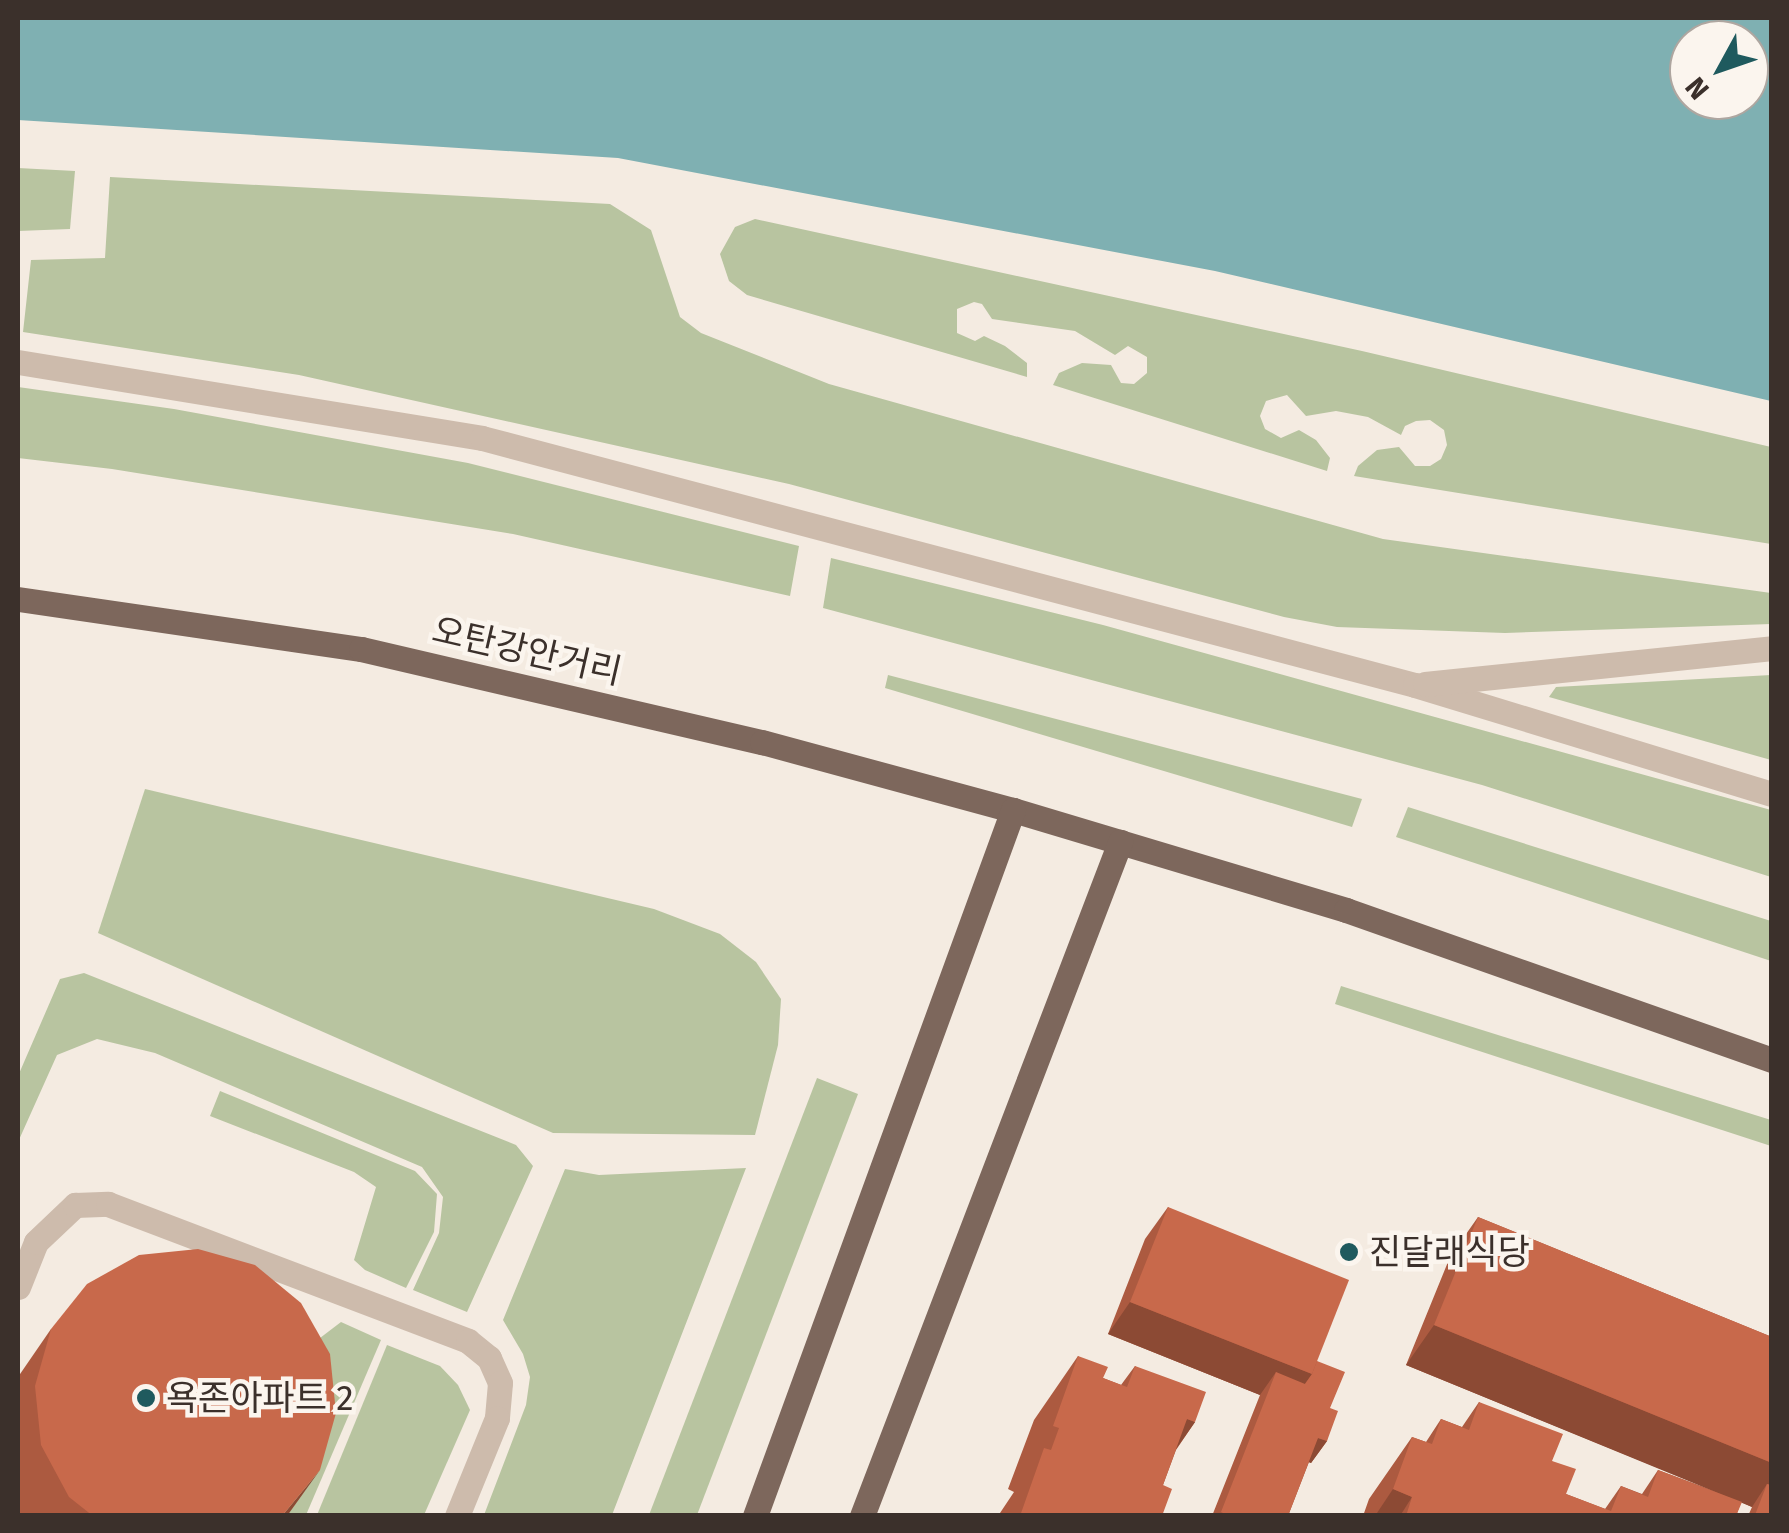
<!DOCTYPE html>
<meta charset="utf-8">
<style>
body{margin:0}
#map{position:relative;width:1789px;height:1533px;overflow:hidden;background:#f4ebe1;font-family:"Fira Sans","Noto Sans KR",sans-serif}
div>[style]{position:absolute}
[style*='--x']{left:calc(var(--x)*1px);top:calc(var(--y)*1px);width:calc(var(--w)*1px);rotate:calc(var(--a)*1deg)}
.green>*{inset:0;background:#b8c4a0}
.water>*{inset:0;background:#7fb0b2}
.minor>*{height:25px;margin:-12.5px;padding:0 12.5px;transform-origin:12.5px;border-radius:12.5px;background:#cdbbac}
.major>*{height:25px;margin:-12.5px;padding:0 12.5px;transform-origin:12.5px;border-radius:12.5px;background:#7d675c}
.wall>*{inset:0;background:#ac5a40}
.shaded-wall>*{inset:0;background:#8c4a34}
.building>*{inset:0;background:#c8694b}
.dots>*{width:28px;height:28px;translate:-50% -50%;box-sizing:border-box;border:5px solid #fbf5ee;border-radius:50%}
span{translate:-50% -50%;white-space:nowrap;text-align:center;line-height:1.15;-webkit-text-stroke:9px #fbf5ee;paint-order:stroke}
.street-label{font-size:35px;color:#3b302b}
.poi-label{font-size:35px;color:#3b302b}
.left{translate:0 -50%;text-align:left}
.frame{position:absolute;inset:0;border:20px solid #3b302b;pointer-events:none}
.north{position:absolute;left:1669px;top:20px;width:100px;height:100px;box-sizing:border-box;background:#fbf5ee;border:2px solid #aea6a0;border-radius:50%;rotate:230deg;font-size:28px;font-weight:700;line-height:40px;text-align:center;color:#3b302b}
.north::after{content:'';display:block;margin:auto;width:35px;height:45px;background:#1f5a5e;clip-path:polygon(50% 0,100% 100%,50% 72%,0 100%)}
</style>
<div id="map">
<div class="green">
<i style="clip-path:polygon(18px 168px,75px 171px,70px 229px,18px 231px)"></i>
<i style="clip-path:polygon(110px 177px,610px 204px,651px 230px,680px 317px,701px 333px,829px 384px,1383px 539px,1771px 593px,1771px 624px,1505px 633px,1337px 627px,1284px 617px,789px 484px,299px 375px,23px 332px,31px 260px,105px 258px)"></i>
<i style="clip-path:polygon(755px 219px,1362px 351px,1771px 447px,1771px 544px,1354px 476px,1358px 466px,1377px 450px,1399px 447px,1415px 466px,1430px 466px,1441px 459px,1447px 445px,1444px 430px,1430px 420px,1416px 421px,1405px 426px,1401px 435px,1368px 417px,1336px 411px,1306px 416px,1287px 395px,1266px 401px,1260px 416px,1265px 429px,1281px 438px,1299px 430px,1316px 440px,1330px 458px,1327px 471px,1053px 385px,1059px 373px,1082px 363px,1111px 365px,1121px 383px,1134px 384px,1147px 373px,1147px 357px,1128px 346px,1115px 355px,1075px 331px,992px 319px,982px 304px,974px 302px,957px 309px,957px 333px,975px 341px,984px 336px,1005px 346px,1027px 363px,1027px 377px,747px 295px,729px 281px,720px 254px,735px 227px)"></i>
<i style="clip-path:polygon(18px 387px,174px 409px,468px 463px,799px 546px,790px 596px,513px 534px,112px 469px,18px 458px)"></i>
<i style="clip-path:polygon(831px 558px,1103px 625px,1771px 810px,1771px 877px,1482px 785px,823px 608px)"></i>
<i style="clip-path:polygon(888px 675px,1362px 799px,1352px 827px,885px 688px)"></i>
<i style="clip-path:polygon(1771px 675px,1771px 760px,1549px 697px,1556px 687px)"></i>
<i style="clip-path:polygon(145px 789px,654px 909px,720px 934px,756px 962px,781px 999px,778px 1045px,755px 1135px,553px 1133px,98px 933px)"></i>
<i style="clip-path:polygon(1408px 807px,1771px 921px,1771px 961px,1396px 837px)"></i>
<i style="clip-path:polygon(84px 973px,516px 1145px,533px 1166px,467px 1312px,413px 1290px,439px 1233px,443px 1197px,422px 1167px,155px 1053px,97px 1039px,57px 1055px,18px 1142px,18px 1076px,60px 979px)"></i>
<i style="clip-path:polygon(1341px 986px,1771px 1120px,1771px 1146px,1335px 1004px)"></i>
<i style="clip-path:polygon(817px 1078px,858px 1094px,697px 1515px,649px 1515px)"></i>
<i style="clip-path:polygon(220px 1091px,415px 1171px,437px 1194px,434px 1232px,406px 1288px,365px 1270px,354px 1260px,376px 1187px,354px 1172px,210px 1116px)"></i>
<i style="clip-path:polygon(746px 1168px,612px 1515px,484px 1515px,526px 1405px,530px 1377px,523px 1354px,503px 1320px,565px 1169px,599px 1175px)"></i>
<i style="clip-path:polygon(341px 1322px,381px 1340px,306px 1515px,284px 1516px,306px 1367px,320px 1338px)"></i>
<i style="clip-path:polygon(387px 1345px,440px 1366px,458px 1385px,470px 1410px,424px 1515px,317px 1515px)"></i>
</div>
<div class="water">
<i style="clip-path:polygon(evenodd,18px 18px,1771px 18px,1771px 401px,1215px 271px,618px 158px,18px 120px,18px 18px,1689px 40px,1749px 40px,1749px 100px,1689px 100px,1689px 40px)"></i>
</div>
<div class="minor">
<i style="--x:18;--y:362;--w:470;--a:9.3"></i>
<i style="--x:482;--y:438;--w:965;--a:14.83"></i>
<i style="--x:1415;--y:685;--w:373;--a:17"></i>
<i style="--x:1425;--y:684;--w:349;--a:-5.9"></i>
<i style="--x:18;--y:1287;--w:48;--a:-68.2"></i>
<i style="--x:36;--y:1242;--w:54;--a:-43.5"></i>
<i style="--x:75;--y:1205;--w:33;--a:-2"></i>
<i style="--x:108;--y:1204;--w:385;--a:20.8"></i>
<i style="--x:468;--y:1341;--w:27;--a:39"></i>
<i style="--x:489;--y:1358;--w:27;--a:66"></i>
<i style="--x:500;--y:1383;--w:35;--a:95"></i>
<i style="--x:497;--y:1418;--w:106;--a:112.2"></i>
</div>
<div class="major">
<i style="--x:18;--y:599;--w:347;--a:8.3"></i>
<i style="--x:361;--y:649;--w:412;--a:13.1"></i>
<i style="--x:762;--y:742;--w:260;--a:15.2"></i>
<i style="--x:1013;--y:810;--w:348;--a:16.7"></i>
<i style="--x:1346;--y:910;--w:452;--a:19.4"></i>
<i style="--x:755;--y:1516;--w:752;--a:-69.93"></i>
<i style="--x:862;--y:1516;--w:722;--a:-69.05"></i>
</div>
<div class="wall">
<i style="clip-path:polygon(1168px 1207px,1317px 1361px,1330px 1408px,1327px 1441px,1311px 1463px,1309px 1462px,1288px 1516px,1212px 1516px,1260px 1395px,1108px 1334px,1145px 1239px)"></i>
<i style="clip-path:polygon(1478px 1217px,1772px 1337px,1772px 1516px,1748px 1516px,1752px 1507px,1741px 1502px,1736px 1516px,1363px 1516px,1369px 1499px,1412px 1437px,1426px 1442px,1441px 1419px,1462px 1427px,1479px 1402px,1552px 1461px,1566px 1494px,1605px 1509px,1621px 1486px,1642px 1494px,1658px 1470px,1717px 1492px,1406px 1365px,1450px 1257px)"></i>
<i style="clip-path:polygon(51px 1329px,287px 1516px,18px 1516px,18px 1377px)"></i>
<i style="clip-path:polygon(1078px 1356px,1103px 1378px,1121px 1385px,1135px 1366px,1195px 1422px,1176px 1450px,1163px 1485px,1162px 1516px,998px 1516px,1014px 1492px,1008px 1489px,1034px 1420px)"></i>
</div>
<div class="shaded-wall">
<i style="clip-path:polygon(1130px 1302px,1312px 1374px,1289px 1406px,1276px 1372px,1260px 1395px,1108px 1334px)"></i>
<i style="clip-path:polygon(1434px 1325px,1772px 1463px,1772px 1515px,1767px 1484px,1752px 1507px,1406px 1365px)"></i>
<i style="clip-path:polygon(1187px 1419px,1195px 1422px,1150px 1486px)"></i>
<i style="clip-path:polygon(1318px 1438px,1327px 1441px,1311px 1463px,1303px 1460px)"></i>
<i style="clip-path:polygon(320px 1470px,287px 1516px,282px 1516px)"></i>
<i style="clip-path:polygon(1393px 1489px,1412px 1497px,1400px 1516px,1375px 1516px)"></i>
</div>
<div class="building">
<i style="clip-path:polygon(1168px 1207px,1349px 1280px,1312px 1374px,1130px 1302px)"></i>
<i style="clip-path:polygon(1478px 1217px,1772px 1337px,1772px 1463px,1434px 1325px)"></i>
<i style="clip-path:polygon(198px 1249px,255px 1265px,301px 1303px,330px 1354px,336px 1413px,320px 1470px,282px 1516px,93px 1516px,69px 1497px,41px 1445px,35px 1386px,51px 1329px,87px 1284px,139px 1255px)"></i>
<i style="clip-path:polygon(1078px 1356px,1108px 1367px,1103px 1378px,1127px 1387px,1135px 1366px,1206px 1392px,1195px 1422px,1187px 1419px,1163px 1485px,1172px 1489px,1162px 1516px,1020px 1516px,1044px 1448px,1051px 1450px,1059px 1428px,1053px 1426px)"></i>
<i style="clip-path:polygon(1317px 1361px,1345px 1372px,1330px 1408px,1338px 1411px,1327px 1441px,1318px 1438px,1288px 1516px,1229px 1516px,1221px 1512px,1276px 1372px,1305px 1384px,1312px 1374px)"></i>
<i style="clip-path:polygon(1479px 1402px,1563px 1434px,1552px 1461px,1576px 1469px,1566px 1494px,1611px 1511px,1621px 1486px,1648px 1497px,1658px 1470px,1742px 1502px,1736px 1516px,1406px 1516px,1412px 1497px,1393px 1489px,1412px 1437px,1432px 1444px,1441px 1419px,1469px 1430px)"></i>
<i style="clip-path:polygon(1767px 1484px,1772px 1485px,1772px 1516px,1757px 1516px,1755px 1515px)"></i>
</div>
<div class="dots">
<i style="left:1349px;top:1252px;background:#1f5a5e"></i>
<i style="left:146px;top:1398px;background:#1f5a5e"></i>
</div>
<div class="street-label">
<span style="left:527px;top:651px;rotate:13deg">오탄강안거리</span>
</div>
<div class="poi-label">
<span class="left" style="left:1369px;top:1252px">진달래식당</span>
<span class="left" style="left:166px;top:1398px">욕존아파트 2</span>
</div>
<div class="frame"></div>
<div class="north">N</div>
</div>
